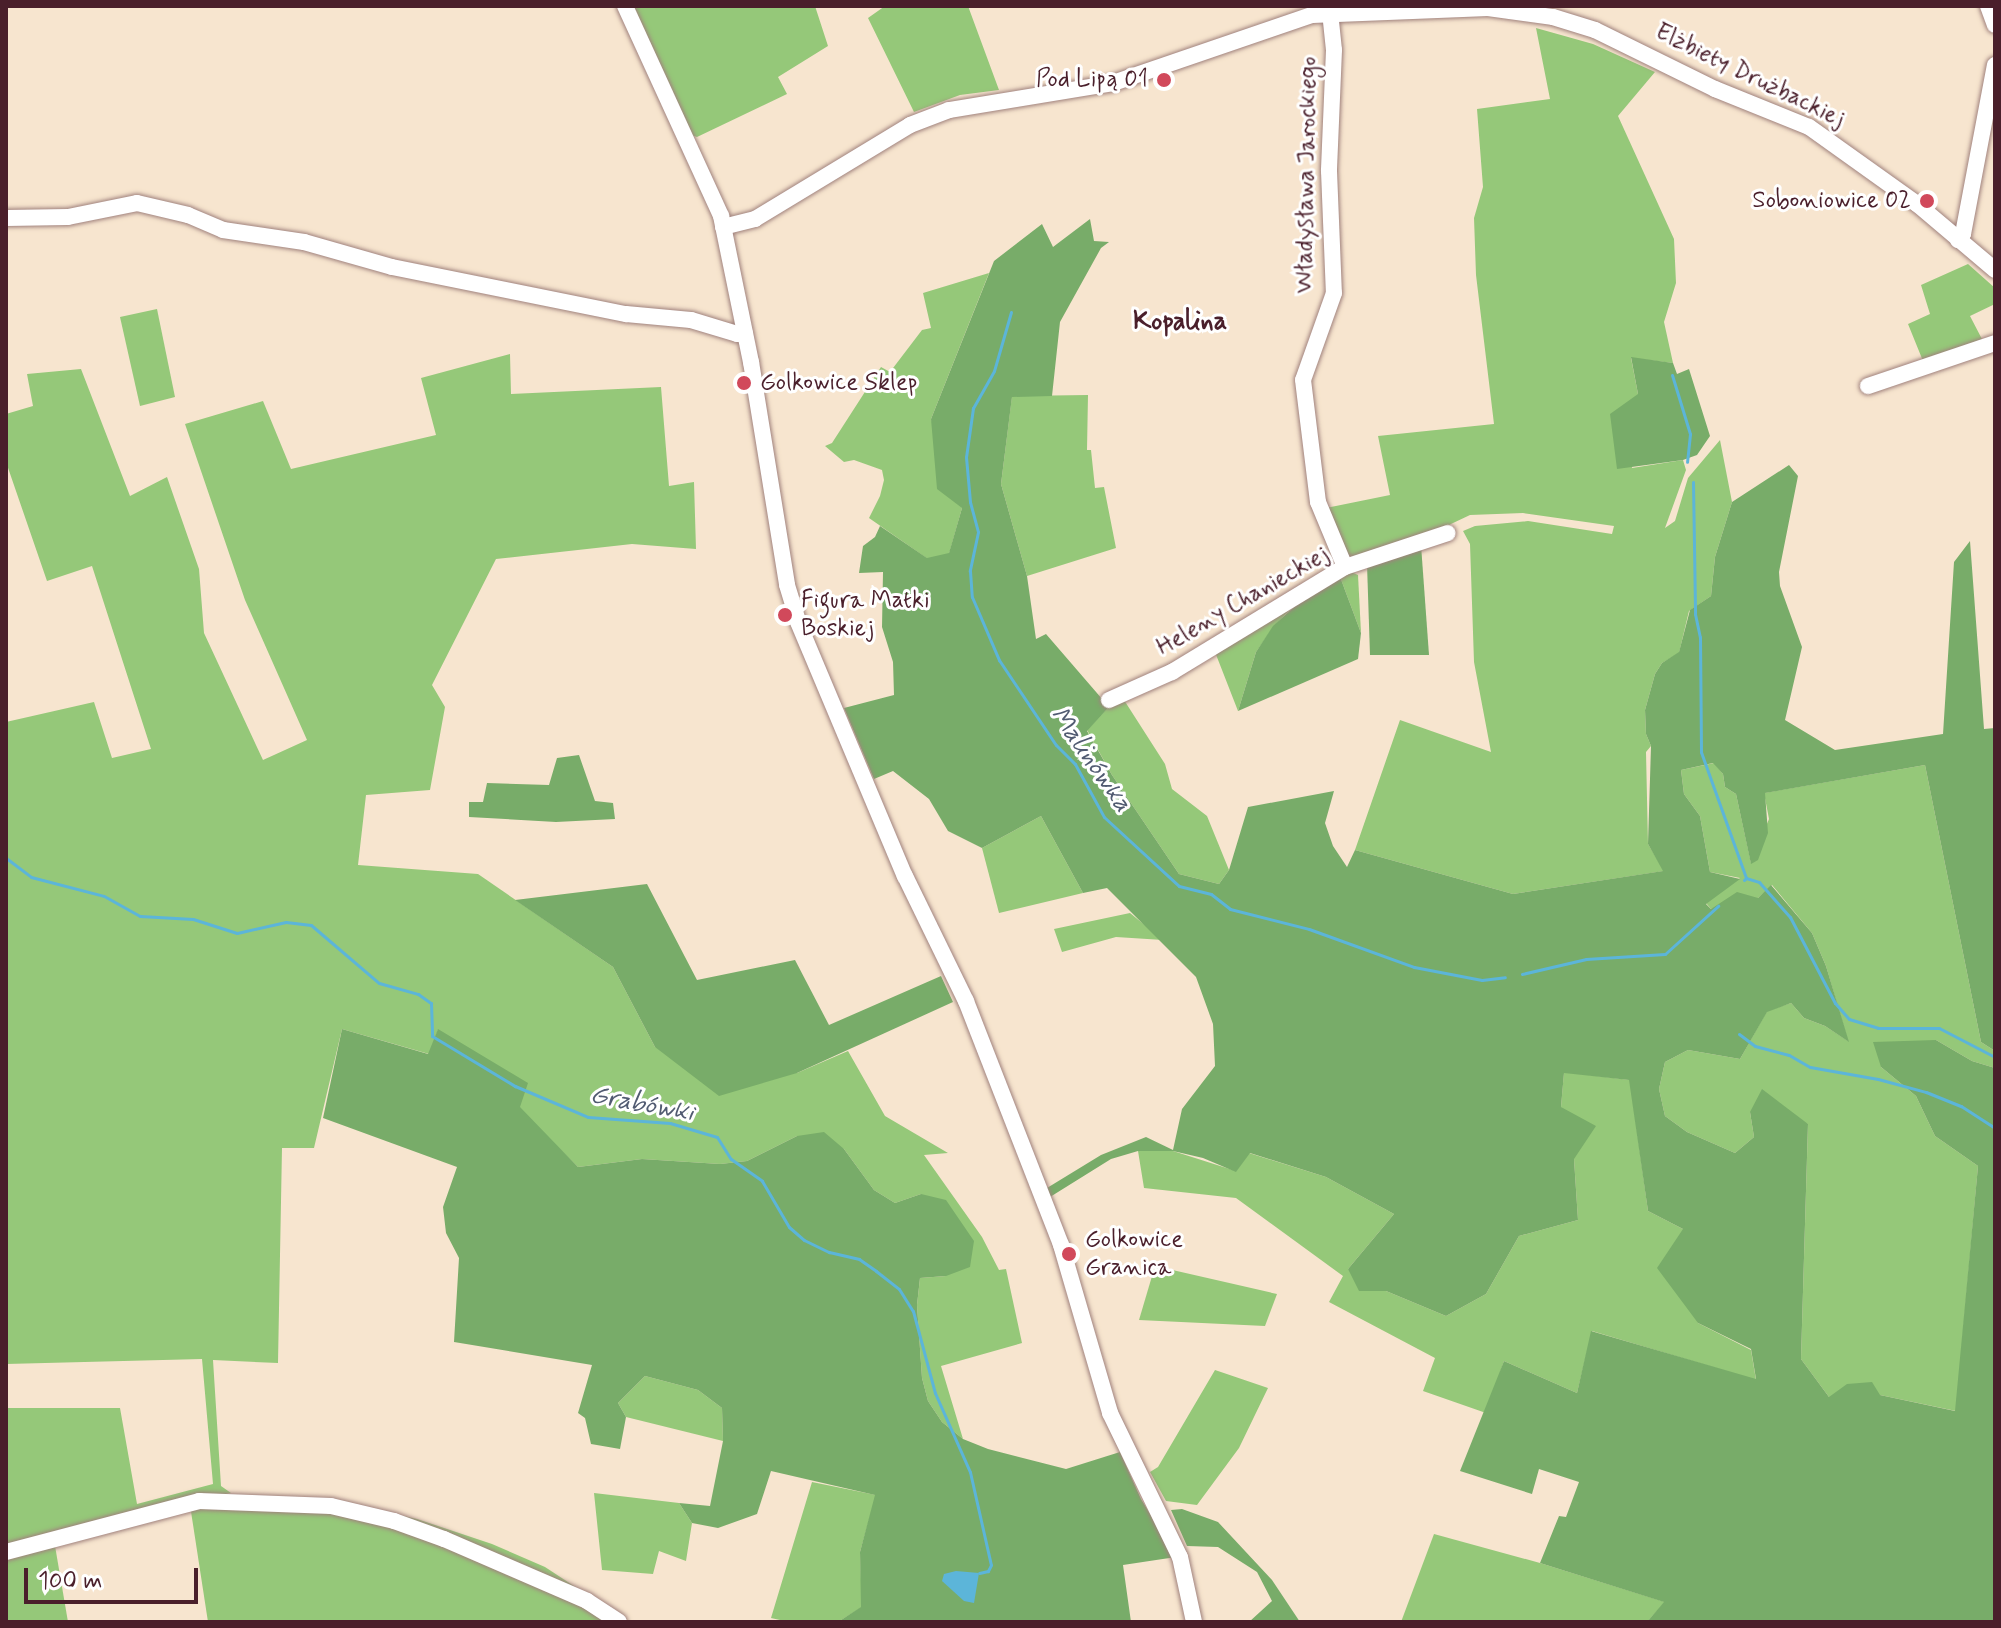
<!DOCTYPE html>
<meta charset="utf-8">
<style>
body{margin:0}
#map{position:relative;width:2001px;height:1628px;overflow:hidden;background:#f7e5cf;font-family:Mynerve,sans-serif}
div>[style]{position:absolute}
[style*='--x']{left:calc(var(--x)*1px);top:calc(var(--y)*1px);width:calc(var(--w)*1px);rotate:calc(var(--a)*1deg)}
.green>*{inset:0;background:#95c879}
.forest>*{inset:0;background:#78ac69}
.water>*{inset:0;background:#5cb5d9}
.stream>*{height:3px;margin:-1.5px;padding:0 1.5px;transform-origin:1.5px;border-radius:1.5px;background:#5cb5d9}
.roads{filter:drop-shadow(0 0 2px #a0827d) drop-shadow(0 0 2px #a0827d)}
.minor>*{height:16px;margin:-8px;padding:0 8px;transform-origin:8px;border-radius:8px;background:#fff}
.dots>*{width:22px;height:22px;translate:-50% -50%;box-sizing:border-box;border:4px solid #fff;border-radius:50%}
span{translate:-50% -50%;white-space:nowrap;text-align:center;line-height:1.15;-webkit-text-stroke:6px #fff;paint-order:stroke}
.street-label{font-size:24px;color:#4a1f2b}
.poi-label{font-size:24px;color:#4a1f2b}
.right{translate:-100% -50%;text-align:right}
.left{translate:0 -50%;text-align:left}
.neighbourhood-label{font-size:26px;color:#4a1f2b;font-weight:700}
.water-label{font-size:26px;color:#515b71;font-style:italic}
.frame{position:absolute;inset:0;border:8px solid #4a1f2b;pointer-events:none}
.scale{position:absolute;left:24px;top:1568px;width:174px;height:36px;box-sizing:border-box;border:4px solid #4a1f2b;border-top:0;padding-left:10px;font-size:24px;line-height:28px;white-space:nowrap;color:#4a1f2b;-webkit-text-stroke:6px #fff;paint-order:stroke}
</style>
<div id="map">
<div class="green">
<i style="clip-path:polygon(628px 6px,815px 6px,828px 46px,778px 77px,787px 94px,697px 137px,688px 134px)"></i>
<i style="clip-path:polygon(885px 6px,968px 6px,999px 90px,960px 95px,914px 112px,868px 18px)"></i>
<i style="clip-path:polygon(1536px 28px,1593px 44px,1655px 72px,1618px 116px,1674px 239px,1676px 283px,1664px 322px,1673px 363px,1631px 358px,1638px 394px,1632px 468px,1683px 460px,1686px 470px,1665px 528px,1675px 521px,1688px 478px,1720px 440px,1732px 502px,1715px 557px,1711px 596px,1689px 611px,1679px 653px,1662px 663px,1655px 674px,1645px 710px,1646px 734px,1651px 746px,1646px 752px,1648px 844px,1664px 871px,1513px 894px,1355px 850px,1400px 720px,1491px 752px,1474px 662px,1470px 544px,1463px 531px,1475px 526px,1528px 521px,1612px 534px,1614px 526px,1523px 513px,1470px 515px,1434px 532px,1346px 562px,1326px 508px,1390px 495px,1378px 436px,1494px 424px,1476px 275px,1474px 218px,1483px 187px,1477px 109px,1550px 99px)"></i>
<i style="clip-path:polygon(1968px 264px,1995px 288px,1995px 304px,1970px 316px,1984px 343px,1923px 361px,1908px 324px,1930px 314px,1921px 285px)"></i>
<i style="clip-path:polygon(989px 273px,931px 419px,962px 508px,949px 554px,928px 559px,869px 518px,880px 496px,884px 480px,882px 470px,854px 460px,844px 462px,825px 446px,832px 443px,881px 367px,890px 372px,922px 330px,931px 328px,923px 293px)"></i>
<i style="clip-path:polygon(157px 309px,175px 397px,140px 406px,120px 317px)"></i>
<i style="clip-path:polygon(510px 354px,511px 394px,661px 387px,669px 486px,694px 482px,696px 549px,632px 544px,496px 559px,432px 685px,445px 707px,430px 790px,366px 795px,358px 865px,478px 874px,613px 967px,655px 1047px,797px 1073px,848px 1051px,885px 1116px,948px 1153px,924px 1155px,982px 1237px,999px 1270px,1006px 1269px,1022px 1343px,941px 1366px,963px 1439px,942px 1422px,928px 1401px,922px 1378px,917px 1305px,920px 1278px,946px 1276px,921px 1194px,895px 1203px,874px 1190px,844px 1149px,797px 1136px,747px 1161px,720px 1164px,642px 1159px,578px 1167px,438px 1030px,429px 1054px,342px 1029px,314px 1148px,282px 1148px,278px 1363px,213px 1360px,221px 1486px,231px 1493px,138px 1511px,6px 1549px,6px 1408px,120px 1408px,137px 1504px,213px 1484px,202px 1359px,6px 1364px,6px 722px,94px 702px,112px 758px,151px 749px,92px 566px,47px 581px,6px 462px,6px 414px,33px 406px,27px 374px,81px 369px,130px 496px,167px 477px,199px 569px,204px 633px,263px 760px,307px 740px,245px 600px,185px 424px,263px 401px,291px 469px,436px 435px,421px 378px)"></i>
<i style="clip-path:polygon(1088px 395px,1087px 450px,1091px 450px,1095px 488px,1104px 487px,1116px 548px,1027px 576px,1001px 484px,1012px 396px)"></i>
<i style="clip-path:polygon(1349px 571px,1358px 575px,1361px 633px,1339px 574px)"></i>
<i style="clip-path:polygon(1294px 606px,1274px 626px,1256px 652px,1238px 711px,1215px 652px)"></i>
<i style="clip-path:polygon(1124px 700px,1165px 764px,1172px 789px,1207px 816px,1229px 870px,1219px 884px,1179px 874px,1112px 775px,1087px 730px,1109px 707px)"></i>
<i style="clip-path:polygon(1714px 763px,1723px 774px,1725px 787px,1736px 794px,1751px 863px,1769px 819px,1764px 793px,1925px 765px,1981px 1042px,1995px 1051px,1995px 1068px,1972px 1061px,1936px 1040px,1881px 1067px,1916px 1096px,1935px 1136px,1978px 1166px,1956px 1411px,1880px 1395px,1829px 1397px,1801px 1359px,1808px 1124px,1750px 1112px,1754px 1137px,1735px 1153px,1687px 1132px,1665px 1116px,1659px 1089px,1665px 1062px,1688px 1050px,1740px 1059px,1767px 1011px,1791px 1003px,1804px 1018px,1825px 1026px,1848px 1041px,1826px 966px,1812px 933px,1772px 885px,1758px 898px,1711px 909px,1706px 903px,1740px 878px,1710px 872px,1700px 816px,1684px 794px,1681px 770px)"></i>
<i style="clip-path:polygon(1041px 816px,1083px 893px,999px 913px,982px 848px)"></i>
<i style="clip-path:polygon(1130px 913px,1163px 940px,1116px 937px,1062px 952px,1054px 929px)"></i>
<i style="clip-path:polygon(1564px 1072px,1630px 1080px,1648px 1211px,1683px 1229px,1698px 1323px,1751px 1350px,1756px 1380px,1592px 1331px,1577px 1393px,1504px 1361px,1486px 1413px,1423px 1391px,1435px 1358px,1329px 1302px,1343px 1276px,1236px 1198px,1144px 1188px,1138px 1151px,1173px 1151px,1236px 1171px,1249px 1153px,1326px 1177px,1394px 1214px,1348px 1269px,1386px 1291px,1446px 1316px,1486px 1294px,1519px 1236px,1578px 1220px,1574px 1159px,1561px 1107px)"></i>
<i style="clip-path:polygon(1155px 1266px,1277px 1294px,1265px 1326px,1139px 1320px)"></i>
<i style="clip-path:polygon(1215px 1370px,1268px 1388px,1239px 1448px,1197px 1505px,1166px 1501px,1150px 1472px,1158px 1467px)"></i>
<i style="clip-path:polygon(645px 1376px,698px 1390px,722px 1408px,723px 1441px,626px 1417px,618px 1403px)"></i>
<i style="clip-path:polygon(812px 1482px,876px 1495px,860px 1552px,862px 1607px,838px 1622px,789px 1622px,771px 1618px)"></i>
<i style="clip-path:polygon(594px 1493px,679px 1503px,692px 1523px,686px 1561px,659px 1551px,653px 1574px,602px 1570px)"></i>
<i style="clip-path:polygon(351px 1504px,417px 1519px,492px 1544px,545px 1567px,580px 1590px)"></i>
<i style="clip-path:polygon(190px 1505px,311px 1508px,440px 1540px,613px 1622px,208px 1622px)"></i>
<i style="clip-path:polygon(1434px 1534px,1540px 1563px,1665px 1602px,1647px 1622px,1401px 1622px)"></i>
<i style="clip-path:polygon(54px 1540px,68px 1622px,6px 1622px,6px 1555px)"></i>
</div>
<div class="forest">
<i style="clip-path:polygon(1090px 219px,1094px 241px,1109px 242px,1101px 248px,1060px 322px,1052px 396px,1012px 397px,1001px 484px,1027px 576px,1036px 639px,1046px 634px,1109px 707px,1087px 731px,1112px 775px,1179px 874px,1219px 884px,1229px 870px,1248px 807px,1334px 791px,1325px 823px,1333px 846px,1347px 867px,1355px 850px,1513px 894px,1663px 871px,1648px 844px,1651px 746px,1646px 734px,1645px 710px,1655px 674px,1662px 663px,1679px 652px,1690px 610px,1711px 596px,1715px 557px,1732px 502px,1789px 465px,1798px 476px,1779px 572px,1780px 586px,1802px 647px,1785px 720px,1835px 750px,1943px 734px,1954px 562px,1970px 541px,1984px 729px,1995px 728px,1995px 1051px,1981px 1042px,1925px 765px,1765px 793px,1768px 833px,1758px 860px,1751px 864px,1736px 794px,1725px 787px,1723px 774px,1713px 763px,1681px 770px,1684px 794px,1700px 816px,1710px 872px,1740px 879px,1706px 904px,1711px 909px,1737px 892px,1758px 898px,1771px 885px,1812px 933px,1826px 966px,1849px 1042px,1825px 1026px,1804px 1018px,1791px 1003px,1767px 1012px,1740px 1059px,1688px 1050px,1665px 1062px,1659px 1089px,1665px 1116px,1687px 1132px,1735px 1153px,1754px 1137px,1750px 1112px,1762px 1089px,1808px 1124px,1801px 1359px,1829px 1397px,1847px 1384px,1872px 1382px,1880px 1395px,1955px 1411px,1978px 1166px,1935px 1136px,1916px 1096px,1881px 1067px,1873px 1042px,1936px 1040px,1972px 1061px,1995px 1068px,1995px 1622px,1647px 1622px,1664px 1602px,1540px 1563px,1559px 1516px,1566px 1517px,1579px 1482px,1539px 1469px,1532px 1494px,1460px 1471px,1504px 1361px,1577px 1393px,1591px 1331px,1756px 1379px,1751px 1349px,1698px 1323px,1657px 1268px,1683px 1229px,1648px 1211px,1629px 1080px,1564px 1073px,1561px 1107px,1596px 1126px,1574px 1159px,1578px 1220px,1519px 1236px,1486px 1294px,1446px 1316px,1386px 1291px,1359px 1291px,1348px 1269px,1394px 1214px,1326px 1177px,1250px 1153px,1236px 1172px,1203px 1158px,1173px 1151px,1138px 1151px,1111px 1159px,1050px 1197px,1047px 1188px,1101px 1155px,1146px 1137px,1173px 1150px,1182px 1109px,1215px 1066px,1213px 1024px,1196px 977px,1107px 888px,1083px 893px,1041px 816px,982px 848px,948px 831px,929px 799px,893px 771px,874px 779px,844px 708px,894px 695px,893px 662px,882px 627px,883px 572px,859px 573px,863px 546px,875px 537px,880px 526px,927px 558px,949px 553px,962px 508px,937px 489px,931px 419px,994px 261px,1042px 224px,1053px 247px)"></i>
<i style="clip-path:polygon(1631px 357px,1673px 363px,1677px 374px,1689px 369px,1710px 436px,1697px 455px,1683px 460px,1617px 469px,1610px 414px,1638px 394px)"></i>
<i style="clip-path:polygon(1421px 545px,1429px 655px,1370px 655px,1367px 564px)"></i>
<i style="clip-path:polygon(1339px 574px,1361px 633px,1358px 659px,1238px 711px,1256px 652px,1273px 626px,1294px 607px)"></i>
<i style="clip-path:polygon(579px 755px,595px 801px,613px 803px,615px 819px,556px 822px,469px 817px,469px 802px,483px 802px,487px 783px,549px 785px,557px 758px)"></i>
<i style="clip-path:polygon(647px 884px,697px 980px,795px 960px,829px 1025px,941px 976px,953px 1002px,797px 1073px,719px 1096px,655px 1047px,613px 967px,515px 900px)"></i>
<i style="clip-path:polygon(342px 1029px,428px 1054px,438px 1029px,528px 1083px,520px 1107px,578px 1167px,642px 1159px,720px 1164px,747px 1161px,797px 1136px,824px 1132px,844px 1149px,874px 1190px,895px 1203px,921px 1194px,946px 1200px,974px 1241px,970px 1267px,946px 1276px,920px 1278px,917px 1305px,922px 1378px,928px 1401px,942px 1422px,963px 1439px,988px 1449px,1066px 1469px,1120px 1452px,1141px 1499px,1176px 1557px,1123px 1565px,1131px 1622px,838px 1622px,861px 1607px,860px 1552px,875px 1495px,771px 1471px,757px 1514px,718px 1528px,692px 1523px,679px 1503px,710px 1506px,723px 1441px,722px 1408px,698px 1390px,645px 1376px,618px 1403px,626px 1417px,620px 1449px,591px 1444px,585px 1418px,578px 1413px,592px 1365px,454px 1342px,459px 1258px,446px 1233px,443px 1207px,457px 1167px,323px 1118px)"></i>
<i style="clip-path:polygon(1182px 1509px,1218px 1522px,1272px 1580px,1300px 1622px,1249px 1622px,1272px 1601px,1257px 1572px,1218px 1547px,1187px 1546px,1171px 1510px)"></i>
</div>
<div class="water">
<i style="clip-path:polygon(956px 1571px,979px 1573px,974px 1603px,964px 1601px,942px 1581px,944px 1574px)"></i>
</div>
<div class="stream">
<i style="--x:1011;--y:312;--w:61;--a:106.1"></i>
<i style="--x:994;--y:371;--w:43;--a:119.6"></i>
<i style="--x:973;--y:408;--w:49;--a:98.1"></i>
<i style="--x:966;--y:457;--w:45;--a:84.9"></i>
<i style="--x:970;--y:502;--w:31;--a:75"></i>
<i style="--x:978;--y:532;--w:40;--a:102"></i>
<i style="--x:970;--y:571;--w:26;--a:86"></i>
<i style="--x:972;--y:597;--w:69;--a:66.8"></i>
<i style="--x:999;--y:660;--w:102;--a:56.2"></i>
<i style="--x:1056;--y:745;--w:27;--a:45"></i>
<i style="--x:1075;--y:764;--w:60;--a:61.3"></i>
<i style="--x:1104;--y:817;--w:102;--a:42.6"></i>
<i style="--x:1179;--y:886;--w:33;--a:14"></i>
<i style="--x:1211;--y:894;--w:24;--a:38"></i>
<i style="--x:1230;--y:909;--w:81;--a:14.2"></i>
<i style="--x:1309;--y:929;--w:112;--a:19.9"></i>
<i style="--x:1414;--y:967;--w:69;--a:10.8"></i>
<i style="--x:1482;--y:980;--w:23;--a:-7"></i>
<i style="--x:1672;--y:375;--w:62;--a:73"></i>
<i style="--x:1690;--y:434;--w:28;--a:96"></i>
<i style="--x:1693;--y:482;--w:132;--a:89.1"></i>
<i style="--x:1695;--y:614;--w:24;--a:78"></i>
<i style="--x:1700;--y:637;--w:115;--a:89.5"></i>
<i style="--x:1701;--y:752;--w:134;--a:70.3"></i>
<i style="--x:6;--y:858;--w:31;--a:37"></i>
<i style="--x:31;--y:877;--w:75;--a:14.6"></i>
<i style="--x:104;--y:896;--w:41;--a:29.1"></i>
<i style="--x:140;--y:916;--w:53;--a:3.2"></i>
<i style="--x:193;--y:919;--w:46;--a:17.7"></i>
<i style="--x:237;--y:933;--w:50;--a:-12.7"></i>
<i style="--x:286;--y:922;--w:25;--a:7"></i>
<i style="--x:311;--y:925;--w:89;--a:40.5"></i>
<i style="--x:379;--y:983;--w:41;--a:15.8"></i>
<i style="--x:418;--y:994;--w:16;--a:35"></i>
<i style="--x:431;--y:1003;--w:33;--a:88"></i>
<i style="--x:432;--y:1036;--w:97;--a:31.1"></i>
<i style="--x:515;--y:1086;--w:79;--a:23"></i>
<i style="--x:588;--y:1117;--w:82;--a:4.2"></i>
<i style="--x:670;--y:1123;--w:49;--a:16.6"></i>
<i style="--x:717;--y:1137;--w:26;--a:58"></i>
<i style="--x:731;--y:1159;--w:38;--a:35"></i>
<i style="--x:762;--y:1181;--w:53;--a:59.6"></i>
<i style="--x:789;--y:1227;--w:20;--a:41"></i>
<i style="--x:804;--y:1240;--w:28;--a:26"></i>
<i style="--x:829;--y:1252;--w:31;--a:13"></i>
<i style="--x:859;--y:1259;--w:21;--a:35"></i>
<i style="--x:876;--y:1271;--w:29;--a:38"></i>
<i style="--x:899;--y:1289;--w:26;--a:58"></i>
<i style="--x:913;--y:1311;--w:85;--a:75"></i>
<i style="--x:935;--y:1393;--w:86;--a:66.1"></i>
<i style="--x:970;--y:1472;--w:95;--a:77.3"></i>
<i style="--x:991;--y:1565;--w:7;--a:117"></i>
<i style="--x:988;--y:1571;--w:9;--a:167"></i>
<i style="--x:1744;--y:880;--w:3;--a:-45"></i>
<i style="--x:1746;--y:878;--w:14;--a:17"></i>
<i style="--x:1759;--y:882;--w:47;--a:48.5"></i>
<i style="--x:1790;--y:917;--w:97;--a:62.4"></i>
<i style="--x:1835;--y:1003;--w:21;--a:49"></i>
<i style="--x:1849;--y:1019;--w:30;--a:17"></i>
<i style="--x:1878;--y:1028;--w:61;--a:0"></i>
<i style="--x:1939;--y:1028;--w:63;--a:27.4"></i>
<i style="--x:1522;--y:974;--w:66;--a:-13.2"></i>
<i style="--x:1586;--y:959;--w:79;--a:-3.6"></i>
<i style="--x:1665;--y:954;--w:72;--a:-42.2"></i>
<i style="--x:1739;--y:1034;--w:20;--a:37"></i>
<i style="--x:1755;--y:1046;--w:35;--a:15"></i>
<i style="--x:1789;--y:1055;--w:24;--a:30"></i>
<i style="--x:1810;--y:1067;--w:69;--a:10"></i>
<i style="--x:1878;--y:1079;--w:50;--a:15.2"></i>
<i style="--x:1926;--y:1092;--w:38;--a:22"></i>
<i style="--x:1961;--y:1106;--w:40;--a:32.9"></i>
</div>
<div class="roads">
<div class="minor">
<i style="--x:625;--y:6;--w:231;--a:65.4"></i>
<i style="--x:721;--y:216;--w:149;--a:78.4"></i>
<i style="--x:751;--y:362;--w:226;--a:80.8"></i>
<i style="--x:787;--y:585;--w:39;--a:73"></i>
<i style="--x:798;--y:622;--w:276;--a:67.2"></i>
<i style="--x:905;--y:876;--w:139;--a:64"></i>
<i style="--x:966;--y:1001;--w:262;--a:68.7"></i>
<i style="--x:1061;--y:1245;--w:175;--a:73.7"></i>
<i style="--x:1110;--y:1413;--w:160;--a:64.1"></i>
<i style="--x:1180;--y:1557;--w:66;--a:77.8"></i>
<i style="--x:1988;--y:6;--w:20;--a:70"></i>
<i style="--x:1330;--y:12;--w:38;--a:84"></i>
<i style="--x:1334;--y:50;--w:121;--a:92.4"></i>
<i style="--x:1329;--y:171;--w:122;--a:87.7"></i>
<i style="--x:1334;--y:293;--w:92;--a:109.6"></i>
<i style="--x:1303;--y:380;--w:123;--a:83"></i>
<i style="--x:1318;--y:502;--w:70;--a:67.4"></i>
<i style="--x:6;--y:218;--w:62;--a:-0.9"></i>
<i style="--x:68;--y:217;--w:70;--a:-11.5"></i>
<i style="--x:137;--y:203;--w:52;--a:13.2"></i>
<i style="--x:188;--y:215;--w:38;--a:23"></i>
<i style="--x:223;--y:230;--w:82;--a:8.4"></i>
<i style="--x:304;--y:242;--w:91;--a:15.9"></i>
<i style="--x:392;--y:267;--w:239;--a:11.4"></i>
<i style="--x:626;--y:314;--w:65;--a:5.3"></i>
<i style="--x:691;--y:320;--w:48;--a:16.9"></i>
<i style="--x:737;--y:334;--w:8;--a:-7"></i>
<i style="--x:723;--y:227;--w:33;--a:-14"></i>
<i style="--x:755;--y:219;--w:181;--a:-31.2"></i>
<i style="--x:910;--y:125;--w:42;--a:-21"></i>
<i style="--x:949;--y:110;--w:166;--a:-9.3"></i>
<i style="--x:1113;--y:83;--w:210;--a:-18.9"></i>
<i style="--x:1312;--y:15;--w:176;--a:-2.3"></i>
<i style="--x:1488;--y:8;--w:66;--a:7.9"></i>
<i style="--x:1553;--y:17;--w:44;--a:17.2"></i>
<i style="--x:1595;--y:30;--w:134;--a:26.2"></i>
<i style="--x:1715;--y:89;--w:101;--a:22"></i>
<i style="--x:1809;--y:127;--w:133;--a:35.5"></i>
<i style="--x:1917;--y:204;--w:102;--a:40.2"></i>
<i style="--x:1958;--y:240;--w:8;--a:-50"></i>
<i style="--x:1963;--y:234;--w:172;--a:-79.3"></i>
<i style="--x:1868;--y:386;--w:134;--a:-18.7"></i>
<i style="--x:1109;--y:700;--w:69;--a:-24"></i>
<i style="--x:1172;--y:672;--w:202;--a:-31.3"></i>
<i style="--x:1345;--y:567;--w:108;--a:-18.3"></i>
<i style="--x:6;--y:1552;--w:200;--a:-14.8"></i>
<i style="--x:199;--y:1501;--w:132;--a:2.2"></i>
<i style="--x:331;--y:1506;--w:65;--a:13.4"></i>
<i style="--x:394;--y:1521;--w:53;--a:19.8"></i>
<i style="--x:444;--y:1539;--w:156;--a:23.4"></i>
<i style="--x:587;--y:1601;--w:38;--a:33"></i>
</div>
</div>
<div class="dots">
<i style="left:1164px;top:80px;background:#d1495b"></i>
<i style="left:1927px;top:201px;background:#d1495b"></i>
<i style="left:744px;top:383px;background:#d1495b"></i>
<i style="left:785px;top:615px;background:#d1495b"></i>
<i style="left:1069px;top:1254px;background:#d1495b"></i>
</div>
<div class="street-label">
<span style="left:1750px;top:76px;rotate:26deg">Elżbiety Drużbackiej</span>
<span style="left:1307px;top:175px;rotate:-89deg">Władysława Jarockiego</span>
<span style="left:1243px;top:601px;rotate:-30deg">Heleny Chanieckiej</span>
</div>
<div class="poi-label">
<span class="right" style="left:1148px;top:80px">Pod Lipą 01</span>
<span class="right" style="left:1911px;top:201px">Soboniowice 02</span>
<span class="left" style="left:760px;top:383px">Golkowice Sklep</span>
<span class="left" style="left:801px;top:615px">Figura Matki<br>Boskiej</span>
<span class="left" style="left:1085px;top:1254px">Golkowice<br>Granica</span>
</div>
<div class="neighbourhood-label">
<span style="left:1180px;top:323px">Kopalina</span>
</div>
<div class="water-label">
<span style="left:1090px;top:760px;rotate:55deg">Malinówka</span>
<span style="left:642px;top:1105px;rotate:10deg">Grabówki</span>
</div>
<div class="frame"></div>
<div class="scale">100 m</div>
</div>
